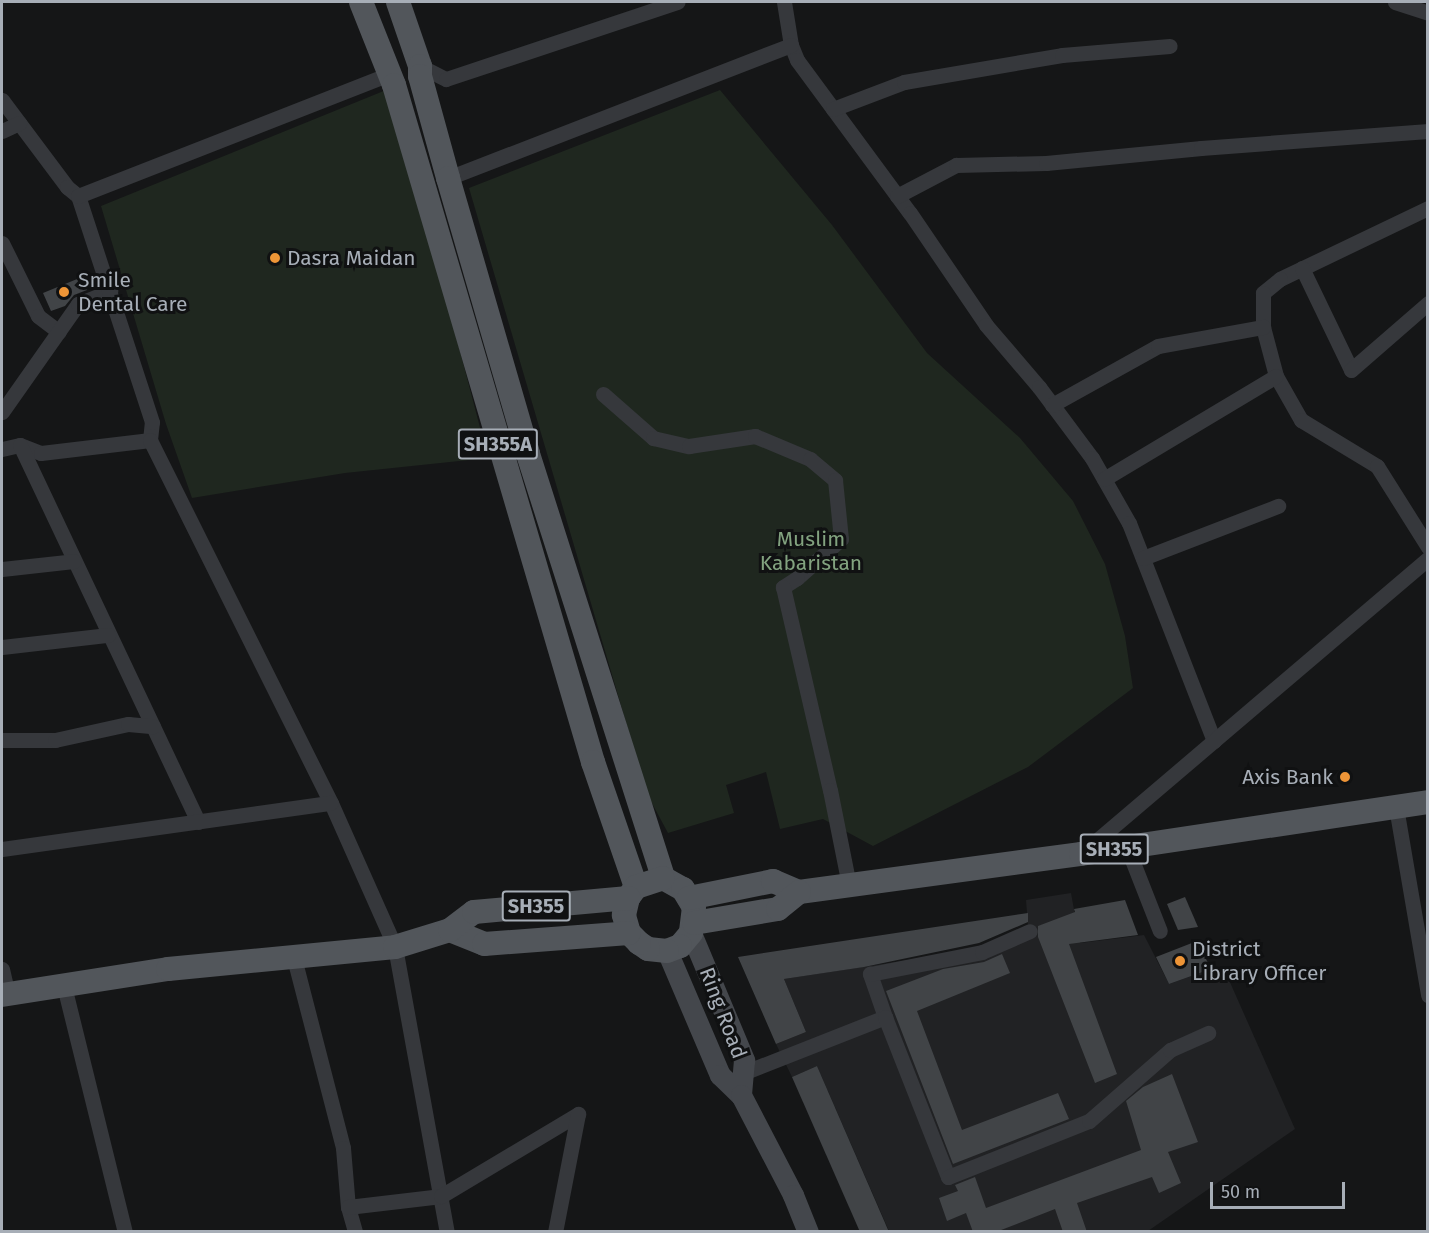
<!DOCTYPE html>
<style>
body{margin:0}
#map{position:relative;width:1429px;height:1233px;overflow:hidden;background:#151617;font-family:"Fira Sans",sans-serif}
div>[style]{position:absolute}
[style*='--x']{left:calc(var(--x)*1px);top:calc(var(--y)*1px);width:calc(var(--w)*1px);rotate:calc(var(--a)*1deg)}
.built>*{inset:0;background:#212224}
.green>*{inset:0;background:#1f271f}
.building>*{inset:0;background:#414447}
.street>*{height:15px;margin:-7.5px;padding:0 7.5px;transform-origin:7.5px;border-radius:7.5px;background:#36383c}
.secondary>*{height:21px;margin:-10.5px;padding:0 10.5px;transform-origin:10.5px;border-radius:10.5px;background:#44474c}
.primary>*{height:24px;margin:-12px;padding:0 12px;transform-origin:12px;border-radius:12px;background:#52565b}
.dots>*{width:16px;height:16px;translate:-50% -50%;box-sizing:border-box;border:3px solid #101112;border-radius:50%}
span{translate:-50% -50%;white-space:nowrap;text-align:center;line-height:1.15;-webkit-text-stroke:6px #101112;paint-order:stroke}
.shield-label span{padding:2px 4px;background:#101112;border:2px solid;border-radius:4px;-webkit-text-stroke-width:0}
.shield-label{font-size:20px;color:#a7aeb7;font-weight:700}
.poi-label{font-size:21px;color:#a7aeb7}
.left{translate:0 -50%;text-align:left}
.right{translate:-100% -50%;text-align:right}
.park-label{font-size:21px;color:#82a27f}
.street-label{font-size:21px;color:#a7aeb7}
.frame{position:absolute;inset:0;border:3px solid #a7aeb7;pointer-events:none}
.scale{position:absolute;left:1210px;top:1182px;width:135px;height:27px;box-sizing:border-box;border:3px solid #a7aeb7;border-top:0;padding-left:8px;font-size:18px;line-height:21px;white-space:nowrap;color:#a7aeb7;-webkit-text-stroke:4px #101112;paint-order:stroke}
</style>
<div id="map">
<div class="built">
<i style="clip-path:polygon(1071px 893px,1080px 943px,1144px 935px,1169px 984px,1211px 969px,1216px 976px,1225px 971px,1295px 1129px,1148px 1231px,889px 1231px,817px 1066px,792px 1077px,776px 1044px,806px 1032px,784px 979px,973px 950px,1028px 926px,1026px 900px)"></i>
</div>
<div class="green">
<i style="clip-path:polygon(391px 88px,488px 458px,345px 473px,192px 498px,166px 424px,101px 206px)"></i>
<i style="clip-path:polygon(720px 90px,832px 225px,927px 353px,1020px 438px,1073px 501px,1105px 564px,1125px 636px,1133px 688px,1028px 767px,873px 846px,823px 819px,780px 829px,766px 772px,726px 785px,734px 813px,668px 833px,647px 794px,469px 188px)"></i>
</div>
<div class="building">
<i style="clip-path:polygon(82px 277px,87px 290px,74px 295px,65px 306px,51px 311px,43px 293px)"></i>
<i style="clip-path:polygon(1185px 897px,1198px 927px,1178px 930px,1167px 904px)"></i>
<i style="clip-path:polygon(1125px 900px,1138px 935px,1069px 944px,1117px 1074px,1095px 1083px,1038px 937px,1038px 926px,1075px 912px,1074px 909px)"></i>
<i style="clip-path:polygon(1028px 913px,1028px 922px,979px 943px,864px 967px,784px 979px,806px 1032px,776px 1044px,738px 957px)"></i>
<i style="clip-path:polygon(1197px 941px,1211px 969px,1169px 984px,1156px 957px)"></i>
<i style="clip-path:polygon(1002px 954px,1010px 973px,917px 1011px,962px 1130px,1058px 1093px,1069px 1119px,953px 1164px,886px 991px,943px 969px,984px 962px)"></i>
<i style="clip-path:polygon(817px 1066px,889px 1232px,860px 1232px,792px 1077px)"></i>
<i style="clip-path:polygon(1172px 1074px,1198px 1142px,1168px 1152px,1181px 1183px,1159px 1193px,1152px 1177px,1077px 1203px,1087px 1232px,1063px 1232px,1055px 1209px,996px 1232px,973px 1232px,966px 1213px,947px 1221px,939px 1198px,958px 1191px,955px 1185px,975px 1177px,986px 1208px,1141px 1150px,1126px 1101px,1143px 1087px)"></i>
</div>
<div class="street">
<i style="--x:784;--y:2;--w:44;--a:80.8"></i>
<i style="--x:791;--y:45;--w:16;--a:68"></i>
<i style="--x:797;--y:60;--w:190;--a:53.6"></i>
<i style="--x:910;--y:213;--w:135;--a:55.8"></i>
<i style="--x:986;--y:325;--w:82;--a:49.5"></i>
<i style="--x:1039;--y:387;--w:89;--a:53.3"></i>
<i style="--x:1092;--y:458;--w:75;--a:60.4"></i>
<i style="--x:1129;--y:523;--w:234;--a:68.7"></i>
<i style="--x:1395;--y:2;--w:35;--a:18"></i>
<i style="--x:420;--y:66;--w:29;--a:27"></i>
<i style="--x:446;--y:79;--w:244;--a:-18.4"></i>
<i style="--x:2;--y:100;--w:109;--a:53.2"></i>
<i style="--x:67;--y:187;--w:14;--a:39"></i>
<i style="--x:833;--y:109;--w:76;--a:-20.8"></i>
<i style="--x:904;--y:82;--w:160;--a:-9.7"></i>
<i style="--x:1062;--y:55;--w:108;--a:-4.8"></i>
<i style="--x:2;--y:131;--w:19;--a:-25"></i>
<i style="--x:448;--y:178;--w:368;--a:-21.2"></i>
<i style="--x:897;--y:196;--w:67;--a:-27.7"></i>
<i style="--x:956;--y:165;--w:90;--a:-1.3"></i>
<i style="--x:1046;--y:163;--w:156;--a:-5.5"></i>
<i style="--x:1201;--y:148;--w:228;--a:-4.3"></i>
<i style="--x:1428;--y:208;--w:164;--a:154.4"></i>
<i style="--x:1280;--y:279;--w:22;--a:141"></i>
<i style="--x:1263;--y:293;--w:34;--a:90"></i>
<i style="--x:1263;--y:327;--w:51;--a:75.1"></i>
<i style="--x:1276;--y:376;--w:51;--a:60.4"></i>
<i style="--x:1301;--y:420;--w:89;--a:31.2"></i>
<i style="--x:1377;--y:466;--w:96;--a:57.8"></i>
<i style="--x:2;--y:243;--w:81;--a:63.7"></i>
<i style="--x:38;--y:316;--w:26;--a:37"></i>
<i style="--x:1302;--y:268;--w:113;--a:64.3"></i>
<i style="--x:1351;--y:370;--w:102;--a:-41"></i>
<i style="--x:603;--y:394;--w:67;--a:41.3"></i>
<i style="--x:653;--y:438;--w:37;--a:13"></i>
<i style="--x:689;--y:446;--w:67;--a:-8.6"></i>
<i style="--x:755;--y:436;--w:60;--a:22.7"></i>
<i style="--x:810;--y:459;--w:33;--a:40"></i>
<i style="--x:835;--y:480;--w:59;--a:84.2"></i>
<i style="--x:841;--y:539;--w:59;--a:138.4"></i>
<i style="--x:797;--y:578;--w:17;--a:147"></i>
<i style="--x:783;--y:587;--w:208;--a:77"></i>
<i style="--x:830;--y:790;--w:97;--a:78.7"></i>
<i style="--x:1052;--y:405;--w:121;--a:-29.1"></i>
<i style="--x:1158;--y:346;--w:107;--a:-10.3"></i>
<i style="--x:2;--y:412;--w:132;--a:-54.9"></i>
<i style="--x:78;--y:304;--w:35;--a:-22"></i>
<i style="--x:150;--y:440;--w:18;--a:-84"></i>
<i style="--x:152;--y:422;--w:238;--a:-108.1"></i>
<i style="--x:78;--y:196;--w:335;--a:-21.4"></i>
<i style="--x:20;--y:445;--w:22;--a:21"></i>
<i style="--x:41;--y:453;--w:110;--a:-6.8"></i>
<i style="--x:150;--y:440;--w:406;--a:63.5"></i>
<i style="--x:331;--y:803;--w:158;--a:66"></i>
<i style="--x:395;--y:947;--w:290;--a:79.7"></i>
<i style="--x:2;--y:449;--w:18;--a:-13"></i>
<i style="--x:20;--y:445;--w:417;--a:64.7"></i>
<i style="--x:1104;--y:479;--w:200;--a:-30.9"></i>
<i style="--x:1143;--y:558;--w:145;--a:-21.1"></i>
<i style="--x:2;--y:569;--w:72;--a:-6.3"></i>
<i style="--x:2;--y:647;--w:107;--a:-6.5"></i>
<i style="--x:2;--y:740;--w:53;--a:0"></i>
<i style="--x:55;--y:740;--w:75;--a:-12.4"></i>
<i style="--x:128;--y:724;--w:25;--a:5"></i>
<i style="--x:1396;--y:807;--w:191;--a:80.3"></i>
<i style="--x:1127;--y:847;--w:90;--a:68.6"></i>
<i style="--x:2;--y:849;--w:332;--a:-8"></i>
<i style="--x:1082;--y:853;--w:454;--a:-40.4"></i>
<i style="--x:294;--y:958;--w:196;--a:75.5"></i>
<i style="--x:343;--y:1148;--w:59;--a:85.2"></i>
<i style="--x:348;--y:1207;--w:26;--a:74"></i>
<i style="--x:2;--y:969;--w:26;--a:77"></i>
<i style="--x:64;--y:986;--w:253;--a:76.1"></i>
<i style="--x:885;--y:1017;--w:46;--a:-109.2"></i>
<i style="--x:870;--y:974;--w:114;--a:-11.1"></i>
<i style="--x:982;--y:952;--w:52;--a:-23.6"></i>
<i style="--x:743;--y:1073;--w:153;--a:-21.5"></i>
<i style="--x:885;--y:1017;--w:172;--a:68.5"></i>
<i style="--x:948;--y:1177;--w:152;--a:-21.7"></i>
<i style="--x:1089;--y:1121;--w:108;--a:-41.2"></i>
<i style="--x:1170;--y:1050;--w:42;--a:-24.1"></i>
<i style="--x:348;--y:1207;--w:94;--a:-6.7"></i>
<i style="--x:441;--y:1196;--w:160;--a:-30.9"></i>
<i style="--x:578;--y:1114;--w:120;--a:101"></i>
</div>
<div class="secondary">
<i style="--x:691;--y:933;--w:138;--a:67.3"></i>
<i style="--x:744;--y:1060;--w:35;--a:95"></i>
<i style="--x:667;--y:951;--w:135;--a:66.9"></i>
<i style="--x:720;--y:1075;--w:29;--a:44"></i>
<i style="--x:741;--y:1095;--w:113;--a:62.5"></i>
<i style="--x:793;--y:1195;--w:40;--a:68"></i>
</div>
<div class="primary">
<i style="--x:361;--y:2;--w:89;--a:68.3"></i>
<i style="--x:394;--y:85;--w:706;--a:73.62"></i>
<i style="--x:593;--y:762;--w:132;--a:71"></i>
<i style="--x:398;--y:2;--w:68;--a:71"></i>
<i style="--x:420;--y:66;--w:10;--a:90"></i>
<i style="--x:420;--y:76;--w:106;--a:74.6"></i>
<i style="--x:448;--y:178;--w:287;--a:73.8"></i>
<i style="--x:528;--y:454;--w:445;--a:72.3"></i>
<i style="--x:663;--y:878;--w:23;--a:29"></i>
<i style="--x:683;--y:889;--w:21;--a:59"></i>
<i style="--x:694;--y:907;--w:26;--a:97"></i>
<i style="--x:691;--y:933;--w:17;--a:130"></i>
<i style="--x:680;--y:946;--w:14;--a:159"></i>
<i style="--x:667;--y:951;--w:19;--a:-174"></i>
<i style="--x:648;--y:949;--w:11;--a:-146"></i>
<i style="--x:639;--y:943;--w:14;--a:-135"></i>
<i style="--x:629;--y:933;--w:19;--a:-106"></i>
<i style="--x:624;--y:915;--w:17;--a:-77"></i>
<i style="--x:628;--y:898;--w:14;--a:-54"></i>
<i style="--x:636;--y:887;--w:28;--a:-18"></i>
<i style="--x:689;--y:898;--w:86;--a:-11.4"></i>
<i style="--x:773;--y:881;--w:28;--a:23"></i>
<i style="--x:799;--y:892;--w:285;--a:-7.7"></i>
<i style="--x:1081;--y:854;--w:351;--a:-8.5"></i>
<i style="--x:694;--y:923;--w:85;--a:-9.5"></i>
<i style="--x:778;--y:909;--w:27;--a:-39"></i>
<i style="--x:450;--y:930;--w:37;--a:22"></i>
<i style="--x:484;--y:944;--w:145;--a:-4.3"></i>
<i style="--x:2;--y:995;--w:168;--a:-8.9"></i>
<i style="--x:168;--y:969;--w:228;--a:-5.5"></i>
<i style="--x:395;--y:947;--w:58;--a:-17.2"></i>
<i style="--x:450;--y:930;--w:30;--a:-37"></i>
<i style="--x:474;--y:912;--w:155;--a:-5.2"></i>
</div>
<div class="dots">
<i style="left:275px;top:258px;background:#ee9537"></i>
<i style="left:64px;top:292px;background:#ee9537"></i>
<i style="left:1345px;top:777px;background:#ee9537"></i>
<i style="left:1180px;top:961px;background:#ee9537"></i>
</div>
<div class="shield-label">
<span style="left:498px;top:444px">SH355A</span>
<span style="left:1114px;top:849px">SH355</span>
<span style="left:536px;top:906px">SH355</span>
</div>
<div class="poi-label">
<span class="left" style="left:287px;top:258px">Dasra Maidan</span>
<span class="left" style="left:78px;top:292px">Smile<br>Dental Care</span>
<span class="right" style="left:1333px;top:777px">Axis Bank</span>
<span class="left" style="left:1192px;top:961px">District<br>Library Officer</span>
</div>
<div class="park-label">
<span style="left:811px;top:551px">Muslim<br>Kabaristan</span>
</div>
<div class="street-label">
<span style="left:723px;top:1013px;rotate:69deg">Ring Road</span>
</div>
<div class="frame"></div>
<div class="scale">50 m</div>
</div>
